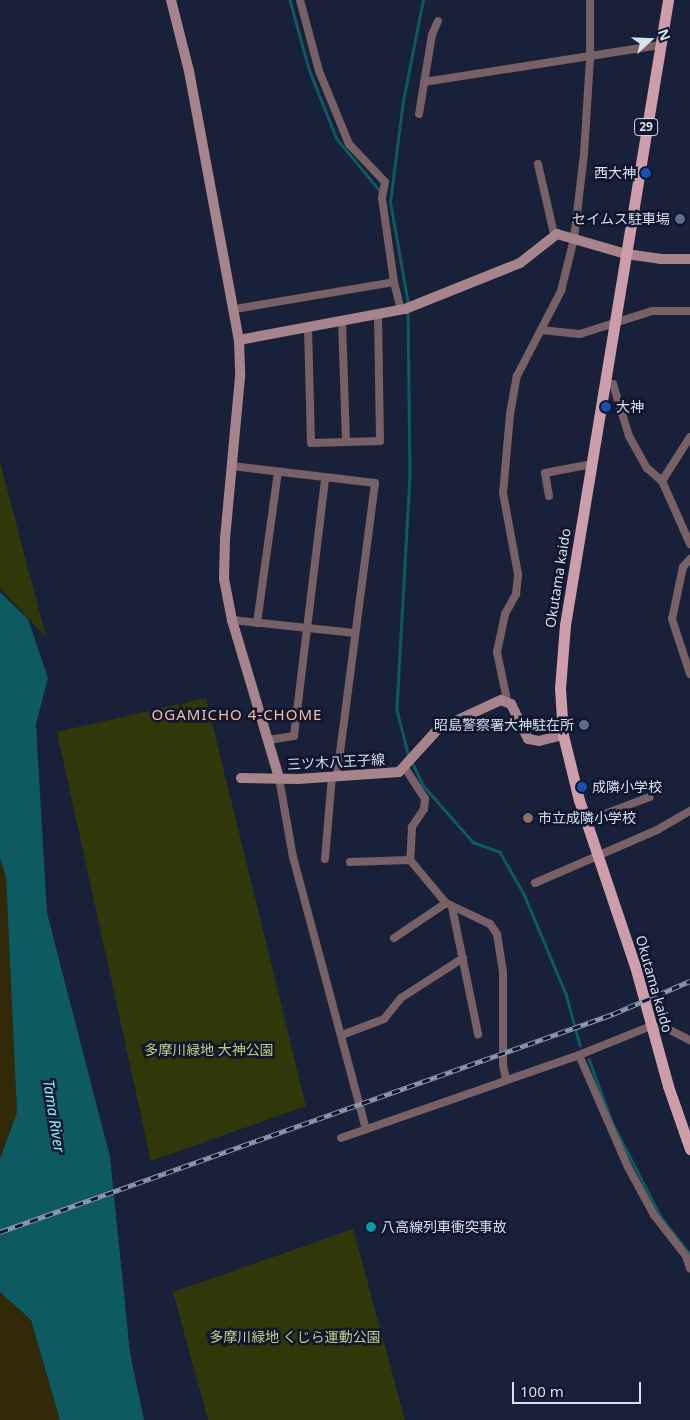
<!DOCTYPE html>
<meta charset="utf-8">
<style>
body{margin:0}
#map{position:relative;width:690px;height:1420px;overflow:hidden;background:#182139;font-family:"Noto Sans","Noto Sans JP",sans-serif}
div>[style]{position:absolute}
[style*='--x']{left:calc(var(--x)*1px);top:calc(var(--y)*1px);width:calc(var(--w)*1px);rotate:calc(var(--a)*1deg)}
.green>*{inset:0;background:#303809}
.sand>*{inset:0;background:#312907}
.water>*{inset:0;background:#0d5a60}
.stream>*{height:2.5px;margin:-1.25px;padding:0 1.25px;transform-origin:1.25px;border-radius:1.25px;background:#0d5a60}
.street>*{height:8px;margin:-4px;padding:0 4px;transform-origin:4px;border-radius:4px;background:#776066}
.secondary>*{height:10px;margin:-5px;padding:0 5px;transform-origin:5px;border-radius:5px;background:#a7838c}
.primary>*{height:11px;margin:-5.5px;padding:0 5.5px;transform-origin:5.5px;border-radius:5.5px;background:#cd9daa}
.rail>*{height:4.5px;margin-top:-2.25px;transform-origin:0;background:repeating-linear-gradient(90deg,#0f172e 0 8px,#9098ab 0 16px);box-sizing:border-box;border-block:1px solid #9098ab}
.dots>*{width:14px;height:14px;translate:-50% -50%;box-sizing:border-box;border:2px solid #0f172e;border-radius:50%}
span{translate:-50% -50%;white-space:nowrap;text-align:center;line-height:1.15;-webkit-text-stroke:5px #0f172e;paint-order:stroke}
.shield-label span{padding:1px 4px;background:#0f172e;border:1px solid;border-radius:4px;-webkit-text-stroke-width:0}
.shield-label{font-size:12px;color:#d8dfef;font-weight:700}
.poi-label{font-size:14px;color:#d8dfef}
.right{translate:-100% -50%;text-align:right}
.left{translate:0 -50%;text-align:left}
.street-label{font-size:14px;color:#d8dfef}
.park-label{font-size:14px;color:#bdcf85}
.neighbourhood-label{font-size:15px;color:#f8baa0;letter-spacing:1px}
.water-label{font-size:15px;color:#83edf7;font-style:italic}
.north{position:absolute;left:625px;top:15px;width:50px;height:50px;-webkit-text-stroke:4px #0f172e;paint-order:stroke;rotate:70deg;font-size:14px;font-weight:700;line-height:20px;text-align:center;color:#d8dfef}
.north::after{content:'';display:block;margin:auto;width:18px;height:22px;background:#d8dfef;clip-path:polygon(50% 0,100% 100%,50% 72%,0 100%)}
.scale{position:absolute;left:512px;top:1382px;width:129px;height:22px;box-sizing:border-box;border:2px solid #d8dfef;border-top:0;padding-left:6px;font-size:15px;line-height:18px;white-space:nowrap;color:#d8dfef;-webkit-text-stroke:4px #0f172e;paint-order:stroke}
</style>
<div id="map">
<div class="green">
<i style="clip-path:polygon(0 462px,46px 637px,0 588px)"></i>
<i style="clip-path:polygon(206px 698px,306px 1106px,151px 1161px,57px 732px)"></i>
<i style="clip-path:polygon(353px 1229px,405px 1420px,208px 1420px,173px 1292px)"></i>
</div>
<div class="sand">
<i style="clip-path:polygon(0 858px,6px 877px,17px 1112px,0 1159px)"></i>
<i style="clip-path:polygon(0 1292px,31px 1320px,60px 1420px,0 1420px)"></i>
</div>
<div class="water">
<i style="clip-path:polygon(0 592px,28px 619px,48px 678px,36px 724px,47px 913px,110px 1157px,130px 1353px,144px 1420px,60px 1420px,31px 1320px,0 1292px,0 1159px,17px 1112px,6px 877px,0 858px)"></i>
</div>
<div class="stream">
<i style="--x:290;--y:0;--w:72;--a:74.6"></i>
<i style="--x:309;--y:69;--w:75;--a:68.2"></i>
<i style="--x:337;--y:139;--w:69;--a:50.3"></i>
<i style="--x:408;--y:304;--w:104;--a:-100"></i>
<i style="--x:390;--y:202;--w:102;--a:-82.7"></i>
<i style="--x:403;--y:101;--w:103;--a:-78.8"></i>
<i style="--x:408;--y:312;--w:163;--a:89.3"></i>
<i style="--x:410;--y:475;--w:235;--a:93.2"></i>
<i style="--x:397;--y:710;--w:49;--a:75.7"></i>
<i style="--x:412;--y:762;--w:25;--a:64"></i>
<i style="--x:423;--y:785;--w:76;--a:48.7"></i>
<i style="--x:473;--y:842;--w:29;--a:20"></i>
<i style="--x:500;--y:852;--w:48;--a:60.3"></i>
<i style="--x:524;--y:894;--w:108;--a:67.2"></i>
<i style="--x:566;--y:994;--w:53;--a:74.6"></i>
<i style="--x:589;--y:1059;--w:67;--a:69.9"></i>
<i style="--x:612;--y:1122;--w:107;--a:62.7"></i>
<i style="--x:661;--y:1217;--w:47;--a:51.9"></i>
</div>
<div class="street">
<i style="--x:300;--y:0;--w:73;--a:75"></i>
<i style="--x:319;--y:71;--w:79;--a:67.7"></i>
<i style="--x:349;--y:144;--w:52;--a:46.5"></i>
<i style="--x:385;--y:182;--w:16;--a:101"></i>
<i style="--x:382;--y:198;--w:85;--a:81.9"></i>
<i style="--x:394;--y:282;--w:29;--a:76"></i>
<i style="--x:424;--y:82;--w:239;--a:-8.9"></i>
<i style="--x:419;--y:114;--w:80;--a:-80.7"></i>
<i style="--x:432;--y:35;--w:15;--a:-67"></i>
<i style="--x:538;--y:164;--w:72;--a:77.1"></i>
<i style="--x:235;--y:309;--w:161;--a:-9.6"></i>
<i style="--x:342;--y:321;--w:121;--a:88.1"></i>
<i style="--x:308;--y:328;--w:115;--a:88.5"></i>
<i style="--x:311;--y:443;--w:69;--a:-1.7"></i>
<i style="--x:380;--y:441;--w:126;--a:-90.9"></i>
<i style="--x:541;--y:330;--w:39;--a:6"></i>
<i style="--x:580;--y:334;--w:76;--a:-17.7"></i>
<i style="--x:652;--y:311;--w:38;--a:0"></i>
<i style="--x:605;--y:383;--w:8;--a:7"></i>
<i style="--x:613;--y:384;--w:54;--a:72.9"></i>
<i style="--x:629;--y:436;--w:37;--a:61"></i>
<i style="--x:647;--y:468;--w:20;--a:41"></i>
<i style="--x:662;--y:481;--w:69;--a:66"></i>
<i style="--x:232;--y:466;--w:144;--a:6.8"></i>
<i style="--x:375;--y:483;--w:294;--a:97.4"></i>
<i style="--x:662;--y:481;--w:52;--a:-57.5"></i>
<i style="--x:549;--y:496;--w:23;--a:-100"></i>
<i style="--x:545;--y:473;--w:48;--a:-10.8"></i>
<i style="--x:690;--y:559;--w:11;--a:131"></i>
<i style="--x:683;--y:567;--w:53;--a:101.9"></i>
<i style="--x:672;--y:619;--w:58;--a:71.9"></i>
<i style="--x:232;--y:620;--w:123;--a:6.1"></i>
<i style="--x:257;--y:623;--w:152;--a:-82.1"></i>
<i style="--x:507;--y:700;--w:49;--a:-101.8"></i>
<i style="--x:497;--y:652;--w:39;--a:-78"></i>
<i style="--x:505;--y:614;--w:23;--a:-61"></i>
<i style="--x:516;--y:594;--w:20;--a:-84"></i>
<i style="--x:518;--y:574;--w:82;--a:-100.5"></i>
<i style="--x:503;--y:493;--w:79;--a:-84.9"></i>
<i style="--x:510;--y:414;--w:39;--a:-80"></i>
<i style="--x:517;--y:376;--w:96;--a:-62.6"></i>
<i style="--x:561;--y:291;--w:54;--a:-76"></i>
<i style="--x:574;--y:239;--w:86;--a:-83.3"></i>
<i style="--x:584;--y:154;--w:96;--a:-86.4"></i>
<i style="--x:590;--y:58;--w:58;--a:-90"></i>
<i style="--x:268;--y:740;--w:26;--a:-9"></i>
<i style="--x:294;--y:736;--w:260;--a:-83.1"></i>
<i style="--x:405;--y:768;--w:37;--a:57"></i>
<i style="--x:425;--y:799;--w:10;--a:96"></i>
<i style="--x:424;--y:809;--w:22;--a:124"></i>
<i style="--x:412;--y:827;--w:33;--a:93"></i>
<i style="--x:410;--y:860;--w:56;--a:50.1"></i>
<i style="--x:446;--y:903;--w:49;--a:25.5"></i>
<i style="--x:490;--y:924;--w:12;--a:55"></i>
<i style="--x:497;--y:934;--w:38;--a:81"></i>
<i style="--x:503;--y:972;--w:93;--a:90"></i>
<i style="--x:503;--y:1065;--w:14;--a:78"></i>
<i style="--x:279;--y:778;--w:80;--a:80"></i>
<i style="--x:293;--y:857;--w:282;--a:75"></i>
<i style="--x:586;--y:821;--w:68;--a:-20.6"></i>
<i style="--x:325;--y:859;--w:83;--a:-85.2"></i>
<i style="--x:350;--y:862;--w:60;--a:-1.9"></i>
<i style="--x:535;--y:883;--w:133;--a:-23.5"></i>
<i style="--x:657;--y:830;--w:38;--a:-30"></i>
<i style="--x:452;--y:907;--w:130;--a:78.4"></i>
<i style="--x:394;--y:938;--w:63;--a:-33.9"></i>
<i style="--x:342;--y:1035;--w:45;--a:-20.9"></i>
<i style="--x:384;--y:1019;--w:27;--a:-51"></i>
<i style="--x:401;--y:998;--w:74;--a:-32.8"></i>
<i style="--x:579;--y:1055;--w:122;--a:66.4"></i>
<i style="--x:628;--y:1167;--w:55;--a:61.6"></i>
<i style="--x:654;--y:1215;--w:52;--a:52"></i>
<i style="--x:686;--y:1256;--w:13;--a:72"></i>
<i style="--x:341;--y:1138;--w:252;--a:-19.2"></i>
<i style="--x:579;--y:1055;--w:78;--a:-21.9"></i>
<i style="--x:651;--y:1026;--w:17;--a:10"></i>
<i style="--x:668;--y:1029;--w:25;--a:27"></i>
</div>
<div class="secondary">
<i style="--x:171;--y:0;--w:73;--a:75.8"></i>
<i style="--x:189;--y:71;--w:274;--a:79.5"></i>
<i style="--x:239;--y:340;--w:37;--a:88"></i>
<i style="--x:240;--y:377;--w:162;--a:95.3"></i>
<i style="--x:225;--y:538;--w:41;--a:91.4"></i>
<i style="--x:224;--y:579;--w:42;--a:79"></i>
<i style="--x:232;--y:620;--w:165;--a:73.4"></i>
<i style="--x:239;--y:340;--w:169;--a:-10.6"></i>
<i style="--x:405;--y:309;--w:124;--a:-21.8"></i>
<i style="--x:520;--y:263;--w:47;--a:-38.1"></i>
<i style="--x:557;--y:234;--w:72;--a:16.2"></i>
<i style="--x:626;--y:254;--w:34;--a:8"></i>
<i style="--x:660;--y:259;--w:30;--a:0"></i>
<i style="--x:241;--y:778;--w:57;--a:1"></i>
<i style="--x:298;--y:779;--w:101;--a:-4"></i>
<i style="--x:399;--y:772;--w:58;--a:-47.8"></i>
<i style="--x:438;--y:729;--w:69;--a:-24.7"></i>
<i style="--x:501;--y:700;--w:11;--a:22"></i>
<i style="--x:511;--y:704;--w:39;--a:64"></i>
<i style="--x:528;--y:739;--w:11;--a:10"></i>
<i style="--x:539;--y:741;--w:25;--a:-14"></i>
</div>
<div class="primary">
<i style="--x:668;--y:0;--w:633;--a:99.36"></i>
<i style="--x:565;--y:625;--w:63;--a:94.5"></i>
<i style="--x:560;--y:688;--w:47;--a:86.3"></i>
<i style="--x:563;--y:735;--w:67;--a:76.2"></i>
<i style="--x:579;--y:800;--w:175;--a:71.4"></i>
<i style="--x:635;--y:966;--w:124;--a:74.6"></i>
<i style="--x:668;--y:1086;--w:67;--a:70.8"></i>
</div>
<div class="rail">
<i style="--x:0;--y:1232;--w:651;--a:-19.58"></i>
<i style="--x:613;--y:1014;--w:84;--a:-23.2"></i>
</div>
<div class="dots">
<i style="left:646px;top:173px;background:#1a4fb4"></i>
<i style="left:680px;top:219px;background:#5c6f8a"></i>
<i style="left:606px;top:407px;background:#1a4fb4"></i>
<i style="left:584px;top:725px;background:#5c6f8a"></i>
<i style="left:582px;top:787px;background:#1a4fb4"></i>
<i style="left:528px;top:818px;background:#8d6e63"></i>
<i style="left:371px;top:1227px;background:#0f9aa8"></i>
</div>
<div class="shield-label">
<span style="left:646px;top:127px">29</span>
</div>
<div class="poi-label">
<span class="right" style="left:636px;top:173px">西大神</span>
<span class="right" style="left:670px;top:219px">セイムス駐車場</span>
<span class="left" style="left:616px;top:407px">大神</span>
<span class="right" style="left:574px;top:725px">昭島警察署大神駐在所</span>
<span class="left" style="left:592px;top:787px">成隣小学校</span>
<span class="left" style="left:538px;top:818px">市立成隣小学校</span>
<span class="left" style="left:381px;top:1227px">八高線列車衝突事故</span>
</div>
<div class="street-label">
<span style="left:558px;top:578px;rotate:-81deg">Okutama kaido</span>
<span style="left:336px;top:762px;rotate:-3deg">三ツ木八王子線</span>
<span style="left:654px;top:984px;rotate:74deg">Okutama kaido</span>
</div>
<div class="park-label">
<span style="left:209px;top:1050px">多摩川緑地 大神公園</span>
<span style="left:295px;top:1337px">多摩川緑地 くじら運動公園</span>
</div>
<div class="neighbourhood-label">
<span style="left:237px;top:715px">OGAMICHO 4-CHOME</span>
</div>
<div class="water-label">
<span style="left:54px;top:1116px;rotate:81deg">Tama River</span>
</div>
<div class="north">N</div>
<div class="scale">100 m</div>
</div>
